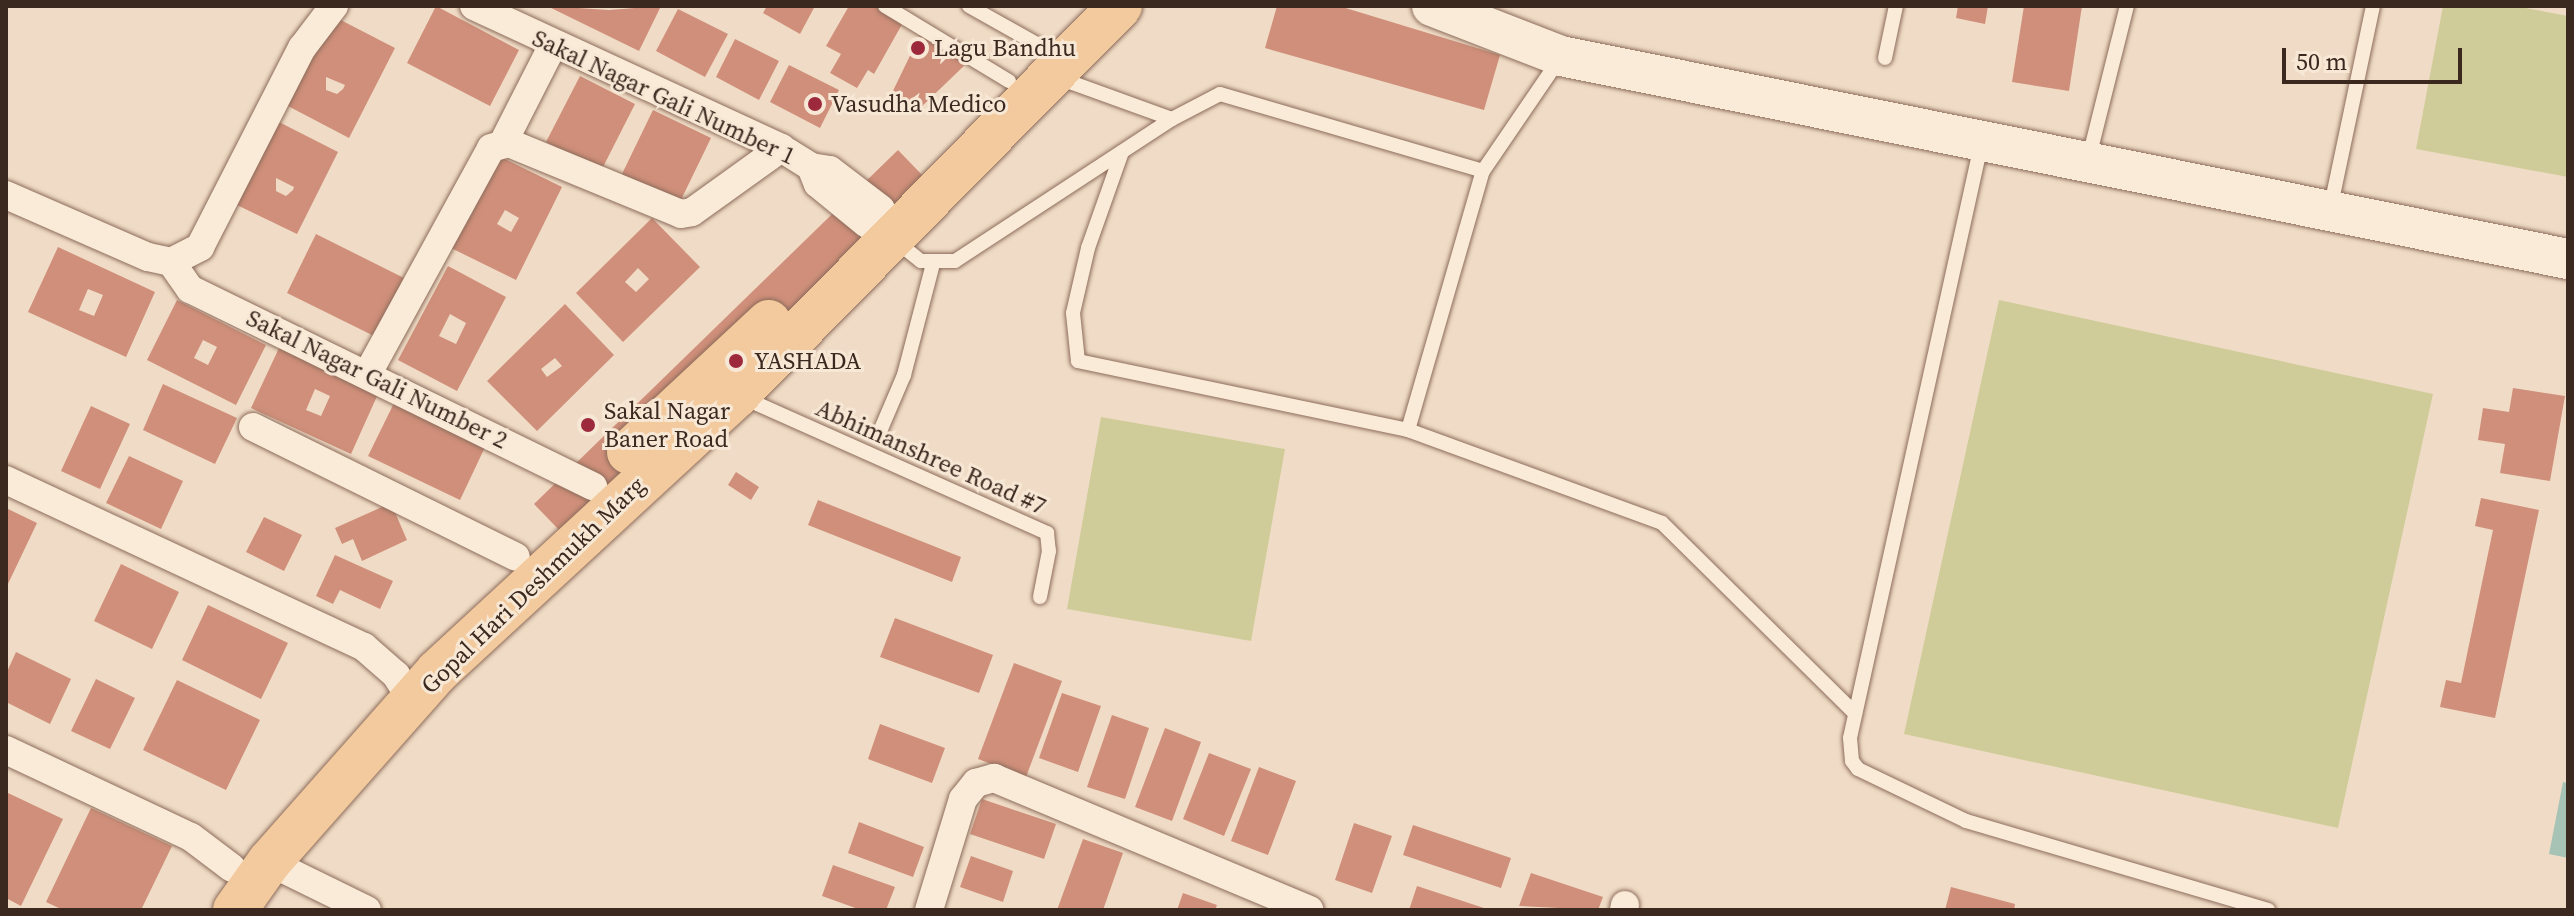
<!DOCTYPE html>
<style>
body{margin:0}
#map{position:relative;width:2574px;height:916px;overflow:hidden;background:#f0dcc6;font-family:"Source Serif 4",serif}
div>[style]{position:absolute}
[style*='--x']{left:calc(var(--x)*1px);top:calc(var(--y)*1px);width:calc(var(--w)*1px);rotate:calc(var(--a)*1deg)}
.green>*{inset:0;background:#cfcc99}
.water>*{inset:0;background:#a7c3b6}
.building>*{inset:0;background:#cf8f7a}
.roads{filter:drop-shadow(0 0 2px #8c6c5b) drop-shadow(0 0 2px #8c6c5b)}
.lane>*{height:14px;margin:-7px;padding:0 7px;transform-origin:7px;border-radius:7px;background:#faebd9}
.street>*{height:28px;margin:-14px;padding:0 14px;transform-origin:14px;border-radius:14px;background:#faebd9}
.secondary>*{height:40px;margin:-20px;padding:0 20px;transform-origin:20px;border-radius:20px;background:#faebd9}
.primary>*{height:44px;margin:-22px;padding:0 22px;transform-origin:22px;border-radius:22px;background:#f3ca9d}
.dots>*{width:22px;height:22px;translate:-50% -50%;box-sizing:border-box;border:4px solid #f7e8d6;border-radius:50%}
span{translate:-50% -50%;white-space:nowrap;text-align:center;line-height:1.15;-webkit-text-stroke:6px #f7e8d6;paint-order:stroke}
.poi-label{font-size:24px;color:#3b281f}
.left{translate:0 -50%;text-align:left}
.street-label{font-size:24px;color:#3b281f}
.frame{position:absolute;inset:0;border:8px solid #3b281f;pointer-events:none}
.scale{position:absolute;left:2282px;top:48px;width:180px;height:36px;box-sizing:border-box;border:4px solid #3b281f;border-top:0;padding-left:10px;font-size:24px;line-height:28px;white-space:nowrap;color:#3b281f;-webkit-text-stroke:6px #f7e8d6;paint-order:stroke}
</style>
<div id="map">
<div class="green">
<i style="clip-path:polygon(2443px 6px,2515px 6px,2568px 16px,2568px 177px,2416px 149px)"></i>
<i style="clip-path:polygon(1999px 300px,2433px 394px,2338px 828px,1904px 734px)"></i>
<i style="clip-path:polygon(1101px 417px,1285px 449px,1251px 641px,1067px 609px)"></i>
</div>
<div class="water">
<i style="clip-path:polygon(2563px 782px,2568px 783px,2568px 858px,2549px 854px)"></i>
</div>
<div class="building">
<i style="clip-path:polygon(436px 6px,519px 50px,490px 106px,407px 63px)"></i>
<i style="clip-path:polygon(547px 6px,609px 10px,661px 6px,639px 51px)"></i>
<i style="clip-path:polygon(767px 6px,815px 6px,800px 34px,763px 13px)"></i>
<i style="clip-path:polygon(849px 6px,881px 6px,905px 19px,874px 74px,868px 70px,857px 88px,830px 73px,841px 54px,826px 46px)"></i>
<i style="clip-path:polygon(1277px 6px,1339px 6px,1500px 55px,1484px 110px,1265px 48px)"></i>
<i style="clip-path:polygon(1958px 6px,1988px 6px,1985px 24px,1956px 18px)"></i>
<i style="clip-path:polygon(2024px 6px,2082px 6px,2069px 91px,2012px 82px)"></i>
<i style="clip-path:polygon(678px 9px,728px 34px,705px 77px,656px 51px)"></i>
<i style="clip-path:polygon(evenodd,333px 16px,395px 48px,349px 138px,286px 105px,333px 16px,326px 77px,345px 85px,343px 89px,337px 94px,326px 90px,326px 77px)"></i>
<i style="clip-path:polygon(920px 35px,968px 62px,916px 112px,889px 99px)"></i>
<i style="clip-path:polygon(735px 39px,779px 61px,759px 100px,716px 77px)"></i>
<i style="clip-path:polygon(789px 65px,839px 90px,820px 128px,770px 102px)"></i>
<i style="clip-path:polygon(580px 76px,635px 104px,601px 171px,546px 142px)"></i>
<i style="clip-path:polygon(653px 110px,711px 138px,679px 204px,621px 176px)"></i>
<i style="clip-path:polygon(evenodd,279px 122px,338px 152px,297px 234px,237px 205px,279px 122px,276px 178px,294px 187px,293px 190px,286px 196px,276px 191px,276px 178px)"></i>
<i style="clip-path:polygon(898px 150px,951px 205px,587px 559px,534px 504px)"></i>
<i style="clip-path:polygon(evenodd,497px 155px,562px 187px,516px 280px,451px 248px,497px 155px,505px 210px,519px 218px,511px 232px,497px 224px,505px 210px)"></i>
<i style="clip-path:polygon(evenodd,652px 218px,700px 267px,623px 342px,576px 293px,652px 218px,638px 268px,649px 279px,636px 292px,625px 282px,638px 268px)"></i>
<i style="clip-path:polygon(316px 234px,406px 279px,376px 337px,287px 293px)"></i>
<i style="clip-path:polygon(evenodd,58px 247px,155px 292px,126px 357px,28px 312px,58px 247px,88px 289px,103px 295px,94px 316px,79px 310px,88px 289px)"></i>
<i style="clip-path:polygon(evenodd,448px 266px,506px 297px,457px 391px,398px 360px,448px 266px,450px 314px,466px 323px,456px 344px,439px 336px,450px 314px)"></i>
<i style="clip-path:polygon(evenodd,177px 300px,266px 345px,236px 405px,147px 360px,177px 300px,203px 340px,217px 347px,208px 365px,194px 358px,203px 340px)"></i>
<i style="clip-path:polygon(evenodd,565px 304px,614px 355px,537px 431px,487px 381px,565px 304px,555px 358px,562px 366px,547px 377px,541px 369px,555px 358px)"></i>
<i style="clip-path:polygon(evenodd,279px 348px,378px 394px,351px 454px,251px 408px,279px 348px,315px 389px,330px 396px,321px 416px,306px 410px,315px 389px)"></i>
<i style="clip-path:polygon(163px 384px,237px 418px,215px 464px,143px 430px)"></i>
<i style="clip-path:polygon(2513px 388px,2565px 396px,2550px 481px,2500px 473px,2505px 444px,2478px 440px,2483px 408px,2509px 412px)"></i>
<i style="clip-path:polygon(396px 399px,487px 443px,460px 500px,368px 456px)"></i>
<i style="clip-path:polygon(91px 406px,130px 424px,100px 489px,61px 471px)"></i>
<i style="clip-path:polygon(129px 456px,183px 481px,161px 529px,106px 503px)"></i>
<i style="clip-path:polygon(736px 472px,759px 487px,751px 500px,728px 485px)"></i>
<i style="clip-path:polygon(2481px 498px,2539px 510px,2495px 718px,2440px 707px,2446px 680px,2461px 683px,2493px 530px,2475px 526px)"></i>
<i style="clip-path:polygon(818px 500px,961px 557px,952px 582px,808px 525px)"></i>
<i style="clip-path:polygon(391px 503px,407px 540px,362px 561px,353px 539px,342px 544px,335px 528px)"></i>
<i style="clip-path:polygon(6px 508px,37px 523px,6px 588px)"></i>
<i style="clip-path:polygon(264px 517px,302px 535px,284px 571px,246px 552px)"></i>
<i style="clip-path:polygon(335px 555px,393px 581px,380px 609px,340px 590px,333px 604px,316px 596px)"></i>
<i style="clip-path:polygon(121px 564px,179px 592px,152px 649px,94px 621px)"></i>
<i style="clip-path:polygon(208px 605px,288px 643px,261px 699px,182px 660px)"></i>
<i style="clip-path:polygon(895px 618px,993px 655px,979px 693px,880px 657px)"></i>
<i style="clip-path:polygon(16px 652px,71px 679px,50px 724px,6px 702px,6px 674px)"></i>
<i style="clip-path:polygon(1014px 663px,1062px 681px,1026px 777px,978px 759px)"></i>
<i style="clip-path:polygon(96px 679px,135px 698px,110px 749px,71px 731px)"></i>
<i style="clip-path:polygon(177px 680px,260px 720px,226px 790px,143px 750px)"></i>
<i style="clip-path:polygon(1062px 693px,1101px 706px,1078px 772px,1039px 758px)"></i>
<i style="clip-path:polygon(1112px 715px,1149px 728px,1125px 799px,1087px 787px)"></i>
<i style="clip-path:polygon(880px 724px,945px 748px,932px 783px,868px 759px)"></i>
<i style="clip-path:polygon(1165px 728px,1201px 742px,1172px 821px,1135px 807px)"></i>
<i style="clip-path:polygon(1209px 753px,1251px 769px,1224px 836px,1183px 819px)"></i>
<i style="clip-path:polygon(1259px 767px,1296px 781px,1268px 855px,1231px 841px)"></i>
<i style="clip-path:polygon(8px 793px,63px 819px,21px 906px,6px 898px)"></i>
<i style="clip-path:polygon(982px 799px,1056px 824px,1044px 859px,970px 834px)"></i>
<i style="clip-path:polygon(91px 808px,172px 846px,141px 910px,63px 910px,46px 902px)"></i>
<i style="clip-path:polygon(859px 822px,924px 847px,913px 877px,848px 853px)"></i>
<i style="clip-path:polygon(1354px 823px,1392px 836px,1372px 893px,1335px 880px)"></i>
<i style="clip-path:polygon(1413px 825px,1511px 858px,1501px 888px,1403px 855px)"></i>
<i style="clip-path:polygon(1083px 839px,1123px 853px,1103px 910px,1057px 910px)"></i>
<i style="clip-path:polygon(971px 856px,1013px 871px,1003px 902px,960px 887px)"></i>
<i style="clip-path:polygon(833px 865px,895px 887px,886px 910px,861px 910px,822px 896px)"></i>
<i style="clip-path:polygon(1531px 873px,1603px 897px,1598px 910px,1519px 906px)"></i>
<i style="clip-path:polygon(1417px 886px,1487px 909px,1487px 910px,1409px 910px)"></i>
<i style="clip-path:polygon(1951px 887px,2015px 904px,2014px 910px,1945px 910px)"></i>
<i style="clip-path:polygon(1183px 893px,1217px 905px,1215px 910px,1177px 910px)"></i>
</div>
<div class="roads">
<div class="lane">
<i style="--x:885;--y:6;--w:145;--a:31.2"></i>
<i style="--x:969;--y:6;--w:84;--a:29.3"></i>
<i style="--x:1885;--y:58;--w:53;--a:-78.1"></i>
<i style="--x:1056;--y:77;--w:123;--a:19.9"></i>
<i style="--x:1981;--y:145;--w:607;--a:102.46"></i>
<i style="--x:1850;--y:738;--w:23;--a:85"></i>
<i style="--x:1852;--y:761;--w:10;--a:53"></i>
<i style="--x:1858;--y:769;--w:120;--a:25.7"></i>
<i style="--x:1966;--y:821;--w:315;--a:16.4"></i>
<i style="--x:1122;--y:152;--w:102;--a:109.5"></i>
<i style="--x:1088;--y:248;--w:67;--a:103"></i>
<i style="--x:1073;--y:313;--w:48;--a:84.1"></i>
<i style="--x:1078;--y:361;--w:337;--a:11.8"></i>
<i style="--x:1408;--y:430;--w:270;--a:-73.9"></i>
<i style="--x:2088;--y:161;--w:160;--a:-75.9"></i>
<i style="--x:2330;--y:210;--w:208;--a:-78.1"></i>
<i style="--x:896;--y:241;--w:32;--a:39"></i>
<i style="--x:921;--y:261;--w:34;--a:0"></i>
<i style="--x:955;--y:261;--w:259;--a:-33.2"></i>
<i style="--x:1172;--y:119;--w:54;--a:-27.5"></i>
<i style="--x:1220;--y:94;--w:274;--a:16.3"></i>
<i style="--x:1483;--y:171;--w:137;--a:-55.7"></i>
<i style="--x:744;--y:398;--w:332;--a:24"></i>
<i style="--x:1047;--y:533;--w:18;--a:84"></i>
<i style="--x:1049;--y:551;--w:47;--a:101.1"></i>
<i style="--x:881;--y:429;--w:59;--a:-66.9"></i>
<i style="--x:904;--y:375;--w:115;--a:-75.4"></i>
<i style="--x:1408;--y:430;--w:270;--a:20.1"></i>
<i style="--x:1662;--y:523;--w:271;--a:44.6"></i>
</div>
<div class="street">
<i style="--x:474;--y:6;--w:338;--a:24.8"></i>
<i style="--x:781;--y:148;--w:36;--a:32"></i>
<i style="--x:811;--y:167;--w:19;--a:9"></i>
<i style="--x:830;--y:170;--w:64;--a:37.4"></i>
<i style="--x:503;--y:143;--w:110;--a:-63"></i>
<i style="--x:811;--y:167;--w:18;--a:68"></i>
<i style="--x:818;--y:184;--w:63;--a:39.2"></i>
<i style="--x:6;--y:195;--w:155;--a:23.6"></i>
<i style="--x:148;--y:257;--w:24;--a:12"></i>
<i style="--x:171;--y:262;--w:33;--a:-27"></i>
<i style="--x:200;--y:247;--w:224;--a:-62.9"></i>
<i style="--x:302;--y:48;--w:53;--a:-52.7"></i>
<i style="--x:171;--y:262;--w:33;--a:55"></i>
<i style="--x:190;--y:289;--w:449;--a:26.1"></i>
<i style="--x:368;--y:373;--w:256;--a:-61.3"></i>
<i style="--x:491;--y:148;--w:19;--a:-16"></i>
<i style="--x:509;--y:143;--w:186;--a:22.4"></i>
<i style="--x:681;--y:214;--w:11;--a:-10"></i>
<i style="--x:692;--y:212;--w:110;--a:-35.7"></i>
<i style="--x:253;--y:427;--w:293;--a:26.3"></i>
<i style="--x:6;--y:480;--w:395;--a:25"></i>
<i style="--x:364;--y:647;--w:43;--a:41.2"></i>
<i style="--x:396;--y:675;--w:31;--a:58"></i>
<i style="--x:6;--y:750;--w:204;--a:25.2"></i>
<i style="--x:191;--y:837;--w:51;--a:37.1"></i>
<i style="--x:269;--y:862;--w:109;--a:26.1"></i>
<i style="--x:929;--y:910;--w:116;--a:-73"></i>
<i style="--x:963;--y:799;--w:21;--a:-51"></i>
<i style="--x:976;--y:783;--w:19;--a:-16"></i>
<i style="--x:994;--y:778;--w:342;--a:22.7"></i>
<i style="--x:1624;--y:910;--w:5;--a:-79"></i>
</div>
<div class="secondary">
<i style="--x:1432;--y:6;--w:138;--a:21.2"></i>
<i style="--x:1561;--y:56;--w:1027;--a:11.4"></i>
</div>
<div class="primary">
<i style="--x:629;--y:452;--w:191;--a:-42.9"></i>
<i style="--x:235;--y:910;--w:59;--a:-54.7"></i>
<i style="--x:269;--y:862;--w:254;--a:-48.5"></i>
<i style="--x:437;--y:672;--w:408;--a:-42.7"></i>
<i style="--x:737;--y:395;--w:546;--a:-45.45"></i>
</div>
</div>
<div class="dots">
<i style="left:918px;top:48px;background:#9d293d"></i>
<i style="left:815px;top:104px;background:#9d293d"></i>
<i style="left:736px;top:361px;background:#9d293d"></i>
<i style="left:588px;top:425px;background:#9d293d"></i>
</div>
<div class="poi-label">
<span class="left" style="left:934px;top:48px">Lagu Bandhu</span>
<span class="left" style="left:831px;top:104px">Vasudha Medico</span>
<span class="left" style="left:754px;top:361px">YASHADA</span>
<span class="left" style="left:604px;top:425px">Sakal Nagar<br>Baner Road</span>
</div>
<div class="street-label">
<span style="left:664px;top:97px;rotate:25deg">Sakal Nagar Gali Number 1</span>
<span style="left:377px;top:379px;rotate:26deg">Sakal Nagar Gali Number 2</span>
<span style="left:931px;top:457px;rotate:24deg">Abhimanshree Road #7</span>
<span style="left:533px;top:585px;rotate:-44deg">Gopal Hari Deshmukh Marg</span>
</div>
<div class="frame"></div>
<div class="scale">50 m</div>
</div>
